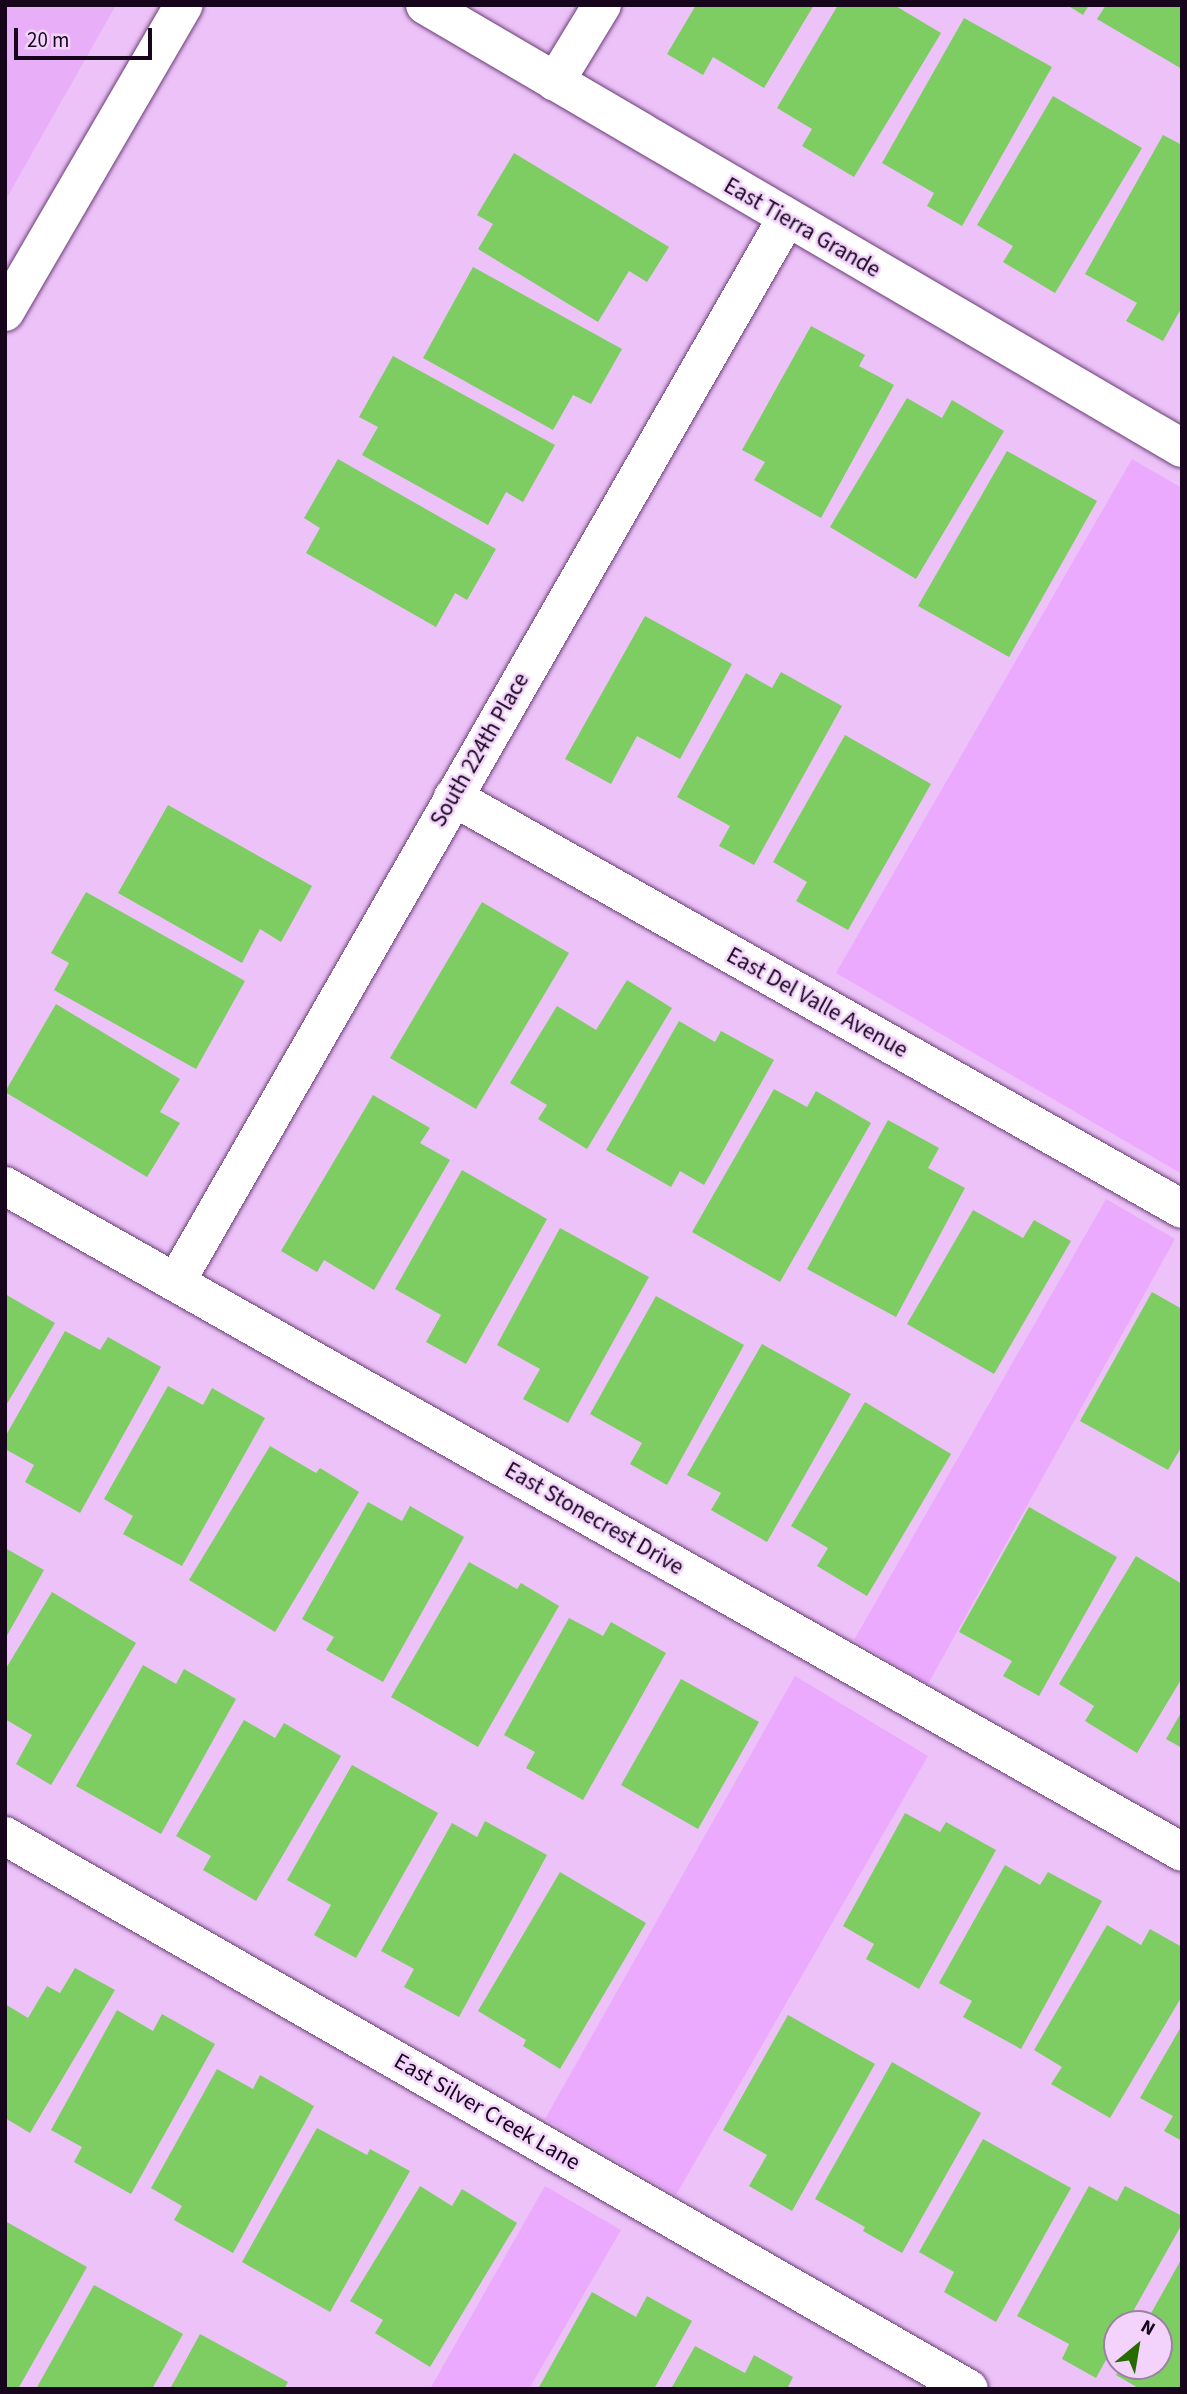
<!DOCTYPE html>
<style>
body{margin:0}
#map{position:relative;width:1187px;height:2394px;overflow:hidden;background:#ecc2f8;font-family:"Source Sans 3",sans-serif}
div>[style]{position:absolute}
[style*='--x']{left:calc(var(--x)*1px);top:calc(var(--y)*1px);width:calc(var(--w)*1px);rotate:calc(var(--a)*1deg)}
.built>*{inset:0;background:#e8aff8}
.green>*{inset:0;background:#ebaafe}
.building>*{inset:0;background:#7ecd63}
.roads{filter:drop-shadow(0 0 2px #6a3c77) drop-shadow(0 0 2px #6a3c77)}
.street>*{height:38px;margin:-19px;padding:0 19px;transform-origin:19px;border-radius:19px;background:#fff}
.secondary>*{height:38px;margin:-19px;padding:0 19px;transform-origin:19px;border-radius:19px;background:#fff}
span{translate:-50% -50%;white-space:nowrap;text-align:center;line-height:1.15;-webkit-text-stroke:5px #f3d3fc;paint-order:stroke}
.street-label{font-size:23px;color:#16051b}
.frame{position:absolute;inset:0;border:7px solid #16051b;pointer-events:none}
.north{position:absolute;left:1103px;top:2310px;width:70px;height:70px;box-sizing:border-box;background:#f3d3fc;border:2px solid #9b81a2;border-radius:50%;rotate:30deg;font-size:19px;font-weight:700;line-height:28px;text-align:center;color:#16051b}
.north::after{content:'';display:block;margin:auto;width:24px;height:32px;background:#266a00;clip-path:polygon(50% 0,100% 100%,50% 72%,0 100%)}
.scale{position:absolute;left:14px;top:28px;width:138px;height:32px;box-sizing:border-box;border:4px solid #16051b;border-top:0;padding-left:9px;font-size:21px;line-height:24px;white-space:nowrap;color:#16051b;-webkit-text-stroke:5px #f3d3fc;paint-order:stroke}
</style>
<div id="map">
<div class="built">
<i style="clip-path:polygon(5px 5px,116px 5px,5px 201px)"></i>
</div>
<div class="green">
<i style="clip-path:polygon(1132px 459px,1182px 488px,1182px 1174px,836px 973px)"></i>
<i style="clip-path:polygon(1106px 1199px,1175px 1239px,928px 1684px,854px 1640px)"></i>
<i style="clip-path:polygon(795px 1676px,928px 1756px,676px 2195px,545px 2119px)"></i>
<i style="clip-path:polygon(545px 2186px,621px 2230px,529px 2389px,430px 2389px)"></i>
</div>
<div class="building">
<i style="clip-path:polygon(696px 5px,814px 5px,764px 88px,713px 57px,703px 75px,667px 54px)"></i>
<i style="clip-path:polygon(838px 5px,894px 5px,941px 33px,854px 177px,802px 146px,812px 129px,777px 108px)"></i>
<i style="clip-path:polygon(1067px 5px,1089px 5px,1083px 15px)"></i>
<i style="clip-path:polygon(1106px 5px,1182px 5px,1182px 69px,1097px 19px)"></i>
<i style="clip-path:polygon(964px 18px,1052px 67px,962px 226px,927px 206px,934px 193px,882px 163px)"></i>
<i style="clip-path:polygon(1053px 96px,1142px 148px,1055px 293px,1003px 262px,1013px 246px,977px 225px)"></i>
<i style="clip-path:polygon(1163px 135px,1182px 145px,1182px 307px,1163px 341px,1126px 321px,1137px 303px,1085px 274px)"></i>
<i style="clip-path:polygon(514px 153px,669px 247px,647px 282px,629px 271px,598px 322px,478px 249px,493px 224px,477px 215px)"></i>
<i style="clip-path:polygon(473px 267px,622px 349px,591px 404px,573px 395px,553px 430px,423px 358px)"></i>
<i style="clip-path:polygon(811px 326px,865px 355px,859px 366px,894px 385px,821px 518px,754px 480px,765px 462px,742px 450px)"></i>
<i style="clip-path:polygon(393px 356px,555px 445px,523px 502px,506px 492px,488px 525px,362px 455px,378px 427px,359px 417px)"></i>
<i style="clip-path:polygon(907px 398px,942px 418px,952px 400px,1004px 431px,916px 579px,830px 527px)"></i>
<i style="clip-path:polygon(1007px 451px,1097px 501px,1009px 657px,918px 606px)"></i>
<i style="clip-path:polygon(338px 459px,496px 549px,467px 600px,455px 593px,436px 627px,306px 553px,320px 528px,304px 518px)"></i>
<i style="clip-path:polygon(645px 616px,732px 664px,680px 759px,637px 736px,611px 784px,565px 759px)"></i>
<i style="clip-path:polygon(781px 672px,842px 706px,754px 865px,719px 846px,730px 826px,677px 797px,746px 673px,772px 688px)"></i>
<i style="clip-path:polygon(845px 735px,931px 784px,848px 930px,796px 901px,807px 882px,773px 862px)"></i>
<i style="clip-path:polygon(168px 805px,312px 886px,281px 942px,260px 929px,242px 963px,118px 893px)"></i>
<i style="clip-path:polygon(86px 892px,245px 981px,196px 1069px,54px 990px,69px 963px,51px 953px)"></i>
<i style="clip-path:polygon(482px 902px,569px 953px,476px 1109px,390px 1058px)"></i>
<i style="clip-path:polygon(627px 980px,672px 1008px,587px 1149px,538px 1119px,547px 1105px,510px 1083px,557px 1006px,596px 1030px)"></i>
<i style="clip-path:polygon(56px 1004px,180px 1079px,160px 1112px,180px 1123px,147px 1177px,5px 1092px)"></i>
<i style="clip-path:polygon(679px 1021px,715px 1042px,721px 1031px,774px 1060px,704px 1185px,680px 1171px,671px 1187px,606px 1150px)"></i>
<i style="clip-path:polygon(774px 1089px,807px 1107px,816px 1091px,871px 1123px,780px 1282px,692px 1232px)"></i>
<i style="clip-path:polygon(373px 1095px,430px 1128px,420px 1143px,450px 1160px,374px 1290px,324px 1260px,317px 1272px,281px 1251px)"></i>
<i style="clip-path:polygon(888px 1120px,939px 1148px,928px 1168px,965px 1188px,896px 1317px,807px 1269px)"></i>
<i style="clip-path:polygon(462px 1170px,547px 1219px,466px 1364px,426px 1342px,441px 1315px,395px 1289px)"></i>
<i style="clip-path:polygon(973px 1210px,1023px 1238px,1034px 1220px,1071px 1241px,994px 1374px,907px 1324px)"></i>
<i style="clip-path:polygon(560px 1228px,649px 1277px,568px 1423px,523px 1399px,540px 1369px,497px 1345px)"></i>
<i style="clip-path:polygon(1152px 1292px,1182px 1309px,1182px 1446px,1168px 1470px,1080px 1421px)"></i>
<i style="clip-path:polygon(5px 1294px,55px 1323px,5px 1407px)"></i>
<i style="clip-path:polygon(656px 1296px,744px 1345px,667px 1485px,630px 1464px,642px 1443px,590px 1414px)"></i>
<i style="clip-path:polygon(65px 1331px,100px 1350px,108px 1337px,161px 1367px,80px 1513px,25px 1482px,34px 1465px,5px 1449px,5px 1437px)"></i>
<i style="clip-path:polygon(762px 1344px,851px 1394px,767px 1542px,711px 1510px,721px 1493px,687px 1475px)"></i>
<i style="clip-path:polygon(168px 1386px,203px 1405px,212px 1388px,265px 1418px,182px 1566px,123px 1534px,133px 1516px,104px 1499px)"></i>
<i style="clip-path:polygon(865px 1402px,951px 1454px,867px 1596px,817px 1566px,828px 1548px,791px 1526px)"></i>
<i style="clip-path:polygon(270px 1446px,316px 1473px,320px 1468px,359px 1492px,275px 1632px,189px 1580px)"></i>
<i style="clip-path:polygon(368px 1502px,402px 1521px,410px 1506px,464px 1537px,383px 1682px,326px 1650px,334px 1637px,302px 1619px)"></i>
<i style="clip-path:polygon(1029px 1507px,1117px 1557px,1039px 1696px,1003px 1676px,1012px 1661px,959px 1632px)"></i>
<i style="clip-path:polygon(5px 1548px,44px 1570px,5px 1639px)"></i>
<i style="clip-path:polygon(1136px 1556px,1182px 1584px,1182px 1678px,1137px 1753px,1085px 1721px,1094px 1706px,1059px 1684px)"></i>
<i style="clip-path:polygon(469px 1562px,517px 1589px,521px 1583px,559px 1606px,478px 1747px,391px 1697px)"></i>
<i style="clip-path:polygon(52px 1592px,136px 1643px,51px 1785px,16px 1764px,32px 1735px,5px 1719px,5px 1670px)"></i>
<i style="clip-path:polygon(569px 1618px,603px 1636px,611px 1622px,666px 1653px,583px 1800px,526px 1768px,535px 1752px,504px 1735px)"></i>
<i style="clip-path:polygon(143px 1665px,176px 1684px,184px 1669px,236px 1699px,161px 1834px,76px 1786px)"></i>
<i style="clip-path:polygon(681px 1679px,759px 1722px,698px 1829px,621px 1785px)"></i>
<i style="clip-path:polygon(1182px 1711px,1182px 1748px,1166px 1739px)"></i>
<i style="clip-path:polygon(244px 1720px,275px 1738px,284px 1723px,341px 1756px,256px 1901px,203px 1870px,211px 1856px,176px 1836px)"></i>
<i style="clip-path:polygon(352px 1765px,438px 1813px,356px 1958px,314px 1935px,331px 1905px,287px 1880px)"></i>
<i style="clip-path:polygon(905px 1813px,940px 1832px,946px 1822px,996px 1850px,919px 1989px,866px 1959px,874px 1944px,843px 1926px)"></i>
<i style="clip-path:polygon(485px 1821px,547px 1855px,459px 2017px,404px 1987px,414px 1969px,381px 1951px,452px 1823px,477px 1837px)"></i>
<i style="clip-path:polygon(1005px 1865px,1040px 1885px,1048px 1872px,1102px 1901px,1021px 2049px,963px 2017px,972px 2001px,939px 1983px)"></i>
<i style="clip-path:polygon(560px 1872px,646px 1923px,560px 2069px,523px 2046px,526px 2040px,478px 2011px)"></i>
<i style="clip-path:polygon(1107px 1925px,1141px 1945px,1150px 1929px,1182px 1947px,1182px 1996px,1110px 2118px,1051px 2084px,1062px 2067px,1034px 2050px)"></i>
<i style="clip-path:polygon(75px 1968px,115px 1990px,30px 2133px,5px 2118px,5px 2004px,28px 2018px,47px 1986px,60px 1993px)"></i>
<i style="clip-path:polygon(117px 2010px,153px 2031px,162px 2014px,215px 2044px,131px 2194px,74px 2162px,82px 2147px,51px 2130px)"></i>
<i style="clip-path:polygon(788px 2015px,875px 2064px,792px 2211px,749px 2186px,767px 2155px,723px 2130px)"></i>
<i style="clip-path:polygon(1182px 2025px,1182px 2141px,1164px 2131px,1173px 2116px,1140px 2098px)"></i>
<i style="clip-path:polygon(892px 2062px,981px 2113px,902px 2253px,863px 2231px,865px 2227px,815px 2199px)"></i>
<i style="clip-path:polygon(217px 2069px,253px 2089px,260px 2075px,314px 2106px,233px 2253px,174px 2220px,182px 2206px,151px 2188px)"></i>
<i style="clip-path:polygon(317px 2128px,367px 2155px,370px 2149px,410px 2171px,330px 2312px,242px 2262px)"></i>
<i style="clip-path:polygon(983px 2139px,1071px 2188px,996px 2322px,944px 2292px,954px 2272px,919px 2252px)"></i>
<i style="clip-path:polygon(420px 2186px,452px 2206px,462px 2189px,517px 2223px,430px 2367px,375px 2333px,383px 2320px,350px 2301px)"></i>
<i style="clip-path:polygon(1089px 2186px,1117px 2201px,1125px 2186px,1182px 2216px,1182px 2224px,1126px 2324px,1117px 2324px,1117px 2340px,1096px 2378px,1062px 2359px,1069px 2344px,1017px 2316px)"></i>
<i style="clip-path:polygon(5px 2221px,87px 2267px,18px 2389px,5px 2389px)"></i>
<i style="clip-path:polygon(1182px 2258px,1182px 2389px,1140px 2389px,1116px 2375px,1121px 2366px,1159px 2366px,1159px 2324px,1145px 2324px)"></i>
<i style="clip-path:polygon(94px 2285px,183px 2334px,152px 2389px,36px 2389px)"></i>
<i style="clip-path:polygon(592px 2292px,636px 2317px,647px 2296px,692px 2321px,654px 2389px,538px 2389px)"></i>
<i style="clip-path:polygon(200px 2334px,288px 2382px,284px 2389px,170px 2389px)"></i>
<i style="clip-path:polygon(695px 2346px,745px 2373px,754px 2355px,793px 2377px,787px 2389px,671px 2389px)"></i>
</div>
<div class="roads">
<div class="street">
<i style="--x:425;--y:5;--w:877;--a:30.34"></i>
<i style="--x:555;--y:82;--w:90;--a:-58.6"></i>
<i style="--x:453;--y:797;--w:837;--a:29.47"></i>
<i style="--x:5;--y:1186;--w:1352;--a:29.5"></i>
<i style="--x:176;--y:1282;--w:1226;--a:-60.15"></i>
<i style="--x:5;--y:1836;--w:1111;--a:29.84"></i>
</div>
<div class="secondary">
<i style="--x:5;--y:312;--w:355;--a:-59.8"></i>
</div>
</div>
<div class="street-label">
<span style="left:802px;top:228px;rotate:30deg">East Tierra Grande</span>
<span style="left:480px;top:750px;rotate:-60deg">South 224th Place</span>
<span style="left:817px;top:1003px;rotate:29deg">East Del Valle Avenue</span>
<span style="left:594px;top:1519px;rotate:30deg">East Stonecrest Drive</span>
<span style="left:487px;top:2112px;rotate:30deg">East Silver Creek Lane</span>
</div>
<div class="frame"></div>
<div class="north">N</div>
<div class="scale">20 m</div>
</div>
